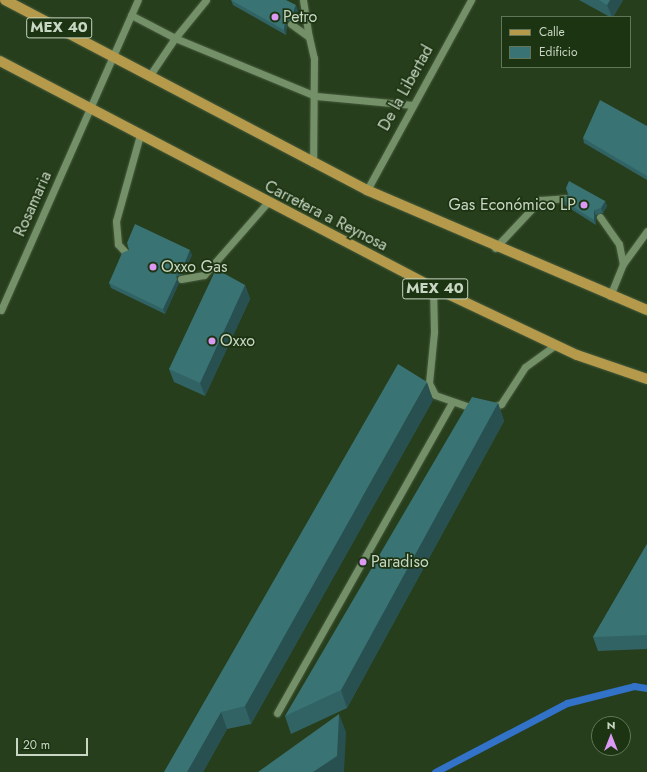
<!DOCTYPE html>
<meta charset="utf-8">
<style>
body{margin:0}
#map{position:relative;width:647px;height:772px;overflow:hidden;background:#273e1c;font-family:Jost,sans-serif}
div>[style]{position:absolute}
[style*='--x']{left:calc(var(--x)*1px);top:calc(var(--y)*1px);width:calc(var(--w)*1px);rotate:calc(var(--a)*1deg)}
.stream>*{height:7px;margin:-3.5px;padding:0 3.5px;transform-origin:3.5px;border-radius:3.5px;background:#3272c8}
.roads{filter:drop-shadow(0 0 1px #465a3d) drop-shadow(0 0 1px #465a3d)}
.minor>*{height:7px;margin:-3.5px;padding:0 3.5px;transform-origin:3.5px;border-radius:3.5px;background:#749069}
.major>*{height:10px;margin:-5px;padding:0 5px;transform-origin:5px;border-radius:5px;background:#b49a4a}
.wall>*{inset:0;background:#326364}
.shaded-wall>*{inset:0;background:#295051}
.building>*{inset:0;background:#3a7374}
.dots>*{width:11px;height:11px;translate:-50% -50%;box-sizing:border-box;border:2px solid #1d3412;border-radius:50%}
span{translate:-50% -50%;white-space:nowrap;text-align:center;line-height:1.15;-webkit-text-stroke:3.5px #1d3412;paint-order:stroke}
.shield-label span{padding:1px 3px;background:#1d3412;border:1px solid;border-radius:3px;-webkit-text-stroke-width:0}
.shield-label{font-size:15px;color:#c8d7c3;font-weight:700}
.poi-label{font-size:16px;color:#c8d7c3}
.left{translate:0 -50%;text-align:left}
.right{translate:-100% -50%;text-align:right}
.street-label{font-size:16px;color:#c8d7c3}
.legend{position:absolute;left:501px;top:16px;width:130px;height:52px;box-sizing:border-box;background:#1d3412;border:1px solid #617559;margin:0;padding:5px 7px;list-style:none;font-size:12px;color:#c8d7c3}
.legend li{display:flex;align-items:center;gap:8px;height:20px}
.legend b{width:20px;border:1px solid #617559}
.north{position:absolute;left:591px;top:716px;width:40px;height:40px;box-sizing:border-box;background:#1d3412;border:1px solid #617559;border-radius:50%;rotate:0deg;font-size:11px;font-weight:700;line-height:16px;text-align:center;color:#c8d7c3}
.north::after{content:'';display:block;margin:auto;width:14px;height:18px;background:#dc99f4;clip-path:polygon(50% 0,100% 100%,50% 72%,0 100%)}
.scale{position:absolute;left:16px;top:738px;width:72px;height:18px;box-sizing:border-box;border:2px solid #c8d7c3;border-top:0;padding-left:5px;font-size:12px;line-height:14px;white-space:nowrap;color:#c8d7c3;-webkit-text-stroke:3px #1d3412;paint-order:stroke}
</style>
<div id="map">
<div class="stream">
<i style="--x:435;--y:772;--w:149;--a:-27.6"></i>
<i style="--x:567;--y:703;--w:69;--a:-14.2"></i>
<i style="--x:634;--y:686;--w:13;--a:9"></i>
</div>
<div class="roads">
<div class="minor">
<i style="--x:303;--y:0;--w:37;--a:81"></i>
<i style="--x:131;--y:15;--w:50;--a:27.6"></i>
<i style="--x:175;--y:38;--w:152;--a:22.4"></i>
<i style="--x:316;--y:96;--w:97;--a:5.3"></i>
<i style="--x:291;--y:24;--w:22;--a:36"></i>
<i style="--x:309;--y:37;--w:22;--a:77"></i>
<i style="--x:314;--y:58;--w:105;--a:90.5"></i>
<i style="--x:150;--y:75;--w:45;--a:-56"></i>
<i style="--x:175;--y:38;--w:49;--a:-50.8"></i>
<i style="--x:367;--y:190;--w:217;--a:-61.3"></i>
<i style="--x:600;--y:217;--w:33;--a:55"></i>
<i style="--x:619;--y:244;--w:20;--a:79"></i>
<i style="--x:495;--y:248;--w:66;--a:-46.8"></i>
<i style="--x:540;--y:200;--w:26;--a:-4"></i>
<i style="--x:126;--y:253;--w:12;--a:-132"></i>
<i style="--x:118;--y:244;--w:23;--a:-95"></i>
<i style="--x:116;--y:221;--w:89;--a:-74.4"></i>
<i style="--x:181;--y:279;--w:23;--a:-10"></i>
<i style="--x:204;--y:275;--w:96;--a:-48.8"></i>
<i style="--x:433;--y:287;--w:45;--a:88.7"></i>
<i style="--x:434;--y:332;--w:51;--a:95.6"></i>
<i style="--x:429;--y:383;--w:13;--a:63"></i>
<i style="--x:435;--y:395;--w:42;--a:19.3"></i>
<i style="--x:610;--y:296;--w:35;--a:-68"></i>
<i style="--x:623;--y:264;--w:41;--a:-54"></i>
<i style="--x:1;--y:310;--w:339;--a:-66.2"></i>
<i style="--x:491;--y:408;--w:11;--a:-22"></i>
<i style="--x:501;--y:404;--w:44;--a:-57"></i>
<i style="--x:525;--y:367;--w:37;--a:-36"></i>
<i style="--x:277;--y:713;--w:357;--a:-60.6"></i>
</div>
<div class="major">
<i style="--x:5;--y:0;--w:409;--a:27.7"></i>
<i style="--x:367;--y:190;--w:305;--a:23.2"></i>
<i style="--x:0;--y:61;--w:488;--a:27.6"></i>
<i style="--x:433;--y:287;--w:159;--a:25.3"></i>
<i style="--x:577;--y:355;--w:74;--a:18.9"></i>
</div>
</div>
<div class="wall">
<i style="clip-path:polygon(231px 0,298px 10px,294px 20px,287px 21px,286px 35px,233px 5px)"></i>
<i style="clip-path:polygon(579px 0,623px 0,613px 17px,610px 17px)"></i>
<i style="clip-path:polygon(647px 126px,647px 180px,584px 143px,583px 138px)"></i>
<i style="clip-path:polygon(566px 188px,605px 201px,607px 206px,603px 213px,596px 215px,596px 225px,563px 204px,561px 199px,568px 195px)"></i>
<i style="clip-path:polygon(129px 250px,192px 255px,183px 274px,176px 277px,179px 283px,165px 314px,111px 288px,109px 283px)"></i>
<i style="clip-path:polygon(245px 285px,250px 299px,205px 396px,174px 382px,169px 369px)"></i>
<i style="clip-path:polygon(433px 400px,251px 724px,227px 729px,203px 772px,164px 772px)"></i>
<i style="clip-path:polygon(498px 403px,504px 421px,347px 708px,291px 734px,285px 716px)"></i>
<i style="clip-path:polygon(647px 544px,647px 649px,598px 651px,593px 637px)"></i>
</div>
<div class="shaded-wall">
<i style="clip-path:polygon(610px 0,623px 0,613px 17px,612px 17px,607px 5px)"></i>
<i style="clip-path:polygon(296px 5px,298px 10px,294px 20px,292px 15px)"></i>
<i style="clip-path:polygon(285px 16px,287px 21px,286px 35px,284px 30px)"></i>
<i style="clip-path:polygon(605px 201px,607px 206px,603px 213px,601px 208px)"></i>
<i style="clip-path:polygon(594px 210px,596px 215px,596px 225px,594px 220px)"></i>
<i style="clip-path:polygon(190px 250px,192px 255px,183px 274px,182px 269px)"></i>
<i style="clip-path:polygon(177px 279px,179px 283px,165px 314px,163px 309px)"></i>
<i style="clip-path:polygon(245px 285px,250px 299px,205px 396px,200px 383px)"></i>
<i style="clip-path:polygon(427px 382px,433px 400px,251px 724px,245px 706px)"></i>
<i style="clip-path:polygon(498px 403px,504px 421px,347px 708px,341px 690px)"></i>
<i style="clip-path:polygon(221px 712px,227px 729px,203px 772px,187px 772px)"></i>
<i style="clip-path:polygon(339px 714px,346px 732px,344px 772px,313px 772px)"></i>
</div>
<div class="building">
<i style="clip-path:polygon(231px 0,286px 0,296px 5px,292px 15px,285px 16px,284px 30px)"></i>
<i style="clip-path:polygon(599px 0,610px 0,607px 5px)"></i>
<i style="clip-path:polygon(600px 100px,647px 126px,647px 176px,583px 138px)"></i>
<i style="clip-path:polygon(569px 181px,605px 201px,601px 208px,594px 210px,594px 220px,561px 199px,569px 195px,566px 188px)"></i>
<i style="clip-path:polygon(135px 224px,190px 250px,182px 269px,175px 272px,177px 279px,163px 309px,109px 283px,122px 253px,129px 250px,127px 243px)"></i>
<i style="clip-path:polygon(216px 269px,245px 285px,200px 383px,169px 369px)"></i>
<i style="clip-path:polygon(398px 364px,427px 382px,245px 706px,221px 712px,187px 772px,164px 772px)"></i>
<i style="clip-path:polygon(472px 397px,498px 403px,341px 690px,285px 716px)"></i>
<i style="clip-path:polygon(647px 544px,647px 635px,593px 637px)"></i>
<i style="clip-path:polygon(339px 714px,337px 756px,313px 772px,258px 772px)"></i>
</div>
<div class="dots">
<i style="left:275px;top:17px;background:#dc99f4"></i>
<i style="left:584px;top:205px;background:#dc99f4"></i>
<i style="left:153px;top:267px;background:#dc99f4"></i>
<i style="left:212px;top:341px;background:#dc99f4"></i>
<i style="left:363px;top:562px;background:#dc99f4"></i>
</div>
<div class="shield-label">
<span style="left:59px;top:28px">MEX 40</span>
<span style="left:435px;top:289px">MEX 40</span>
</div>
<div class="poi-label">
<span class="left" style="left:283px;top:17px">Petro</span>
<span class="right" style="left:576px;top:205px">Gas Económico LP</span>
<span class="left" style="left:161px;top:267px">Oxxo Gas</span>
<span class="left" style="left:220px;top:341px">Oxxo</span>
<span class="left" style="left:371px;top:562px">Paradiso</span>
</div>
<div class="street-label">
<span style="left:406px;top:88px;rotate:-61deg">De la Libertad</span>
<span style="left:33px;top:204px;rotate:-66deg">Rosamaria</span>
<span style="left:326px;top:216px;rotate:27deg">Carretera a Reynosa</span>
</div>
<ul class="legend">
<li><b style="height:5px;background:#b49a4a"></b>Calle</li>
<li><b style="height:11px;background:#3a7374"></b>Edificio</li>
</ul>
<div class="north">N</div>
<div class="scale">20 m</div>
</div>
